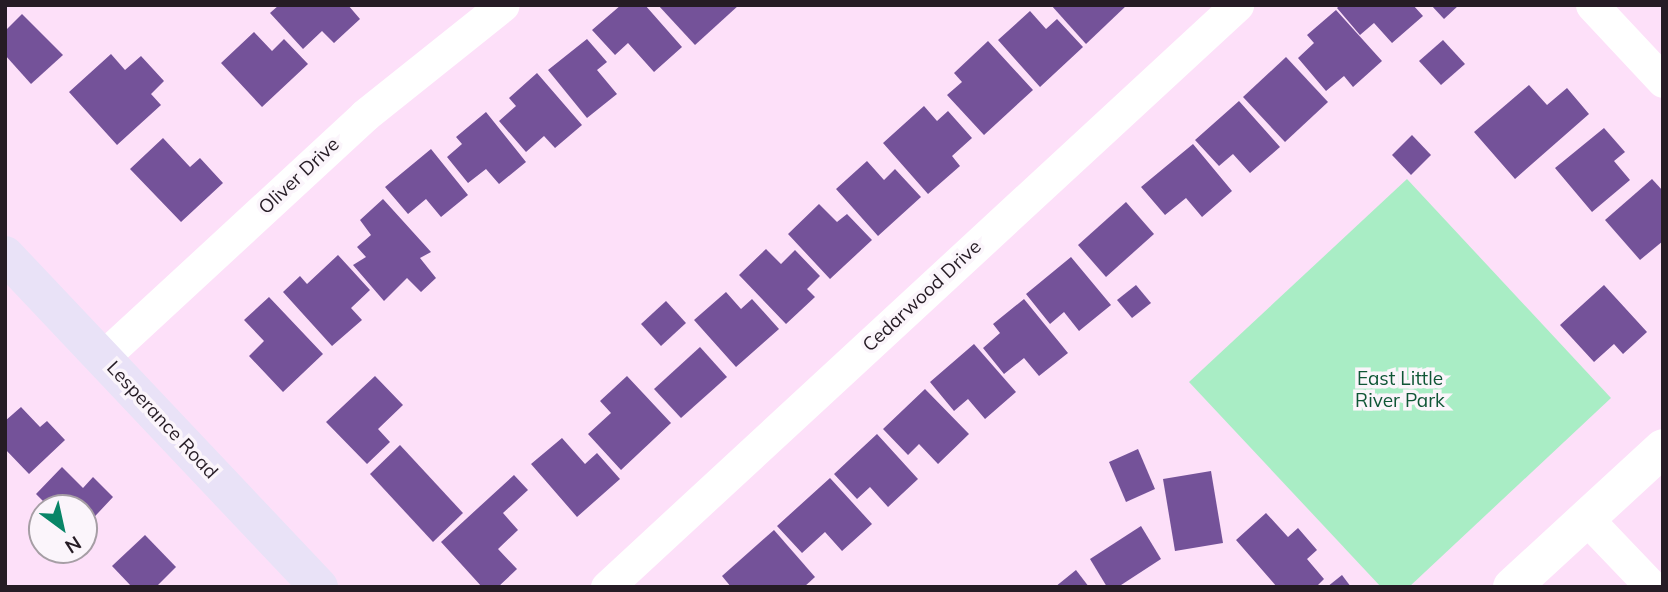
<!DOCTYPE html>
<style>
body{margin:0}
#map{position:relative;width:1668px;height:592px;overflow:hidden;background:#fde0f9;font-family:Mulish,sans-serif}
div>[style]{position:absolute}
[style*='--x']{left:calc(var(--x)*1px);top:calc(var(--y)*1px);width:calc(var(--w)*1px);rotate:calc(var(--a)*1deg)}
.green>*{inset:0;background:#a9edc5}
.building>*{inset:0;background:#745299}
.minor>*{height:33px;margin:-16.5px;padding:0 16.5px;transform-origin:16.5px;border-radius:16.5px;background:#fff}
.tertiary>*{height:38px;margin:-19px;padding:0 19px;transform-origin:19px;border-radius:19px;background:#fff}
.secondary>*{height:38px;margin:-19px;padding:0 19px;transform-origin:19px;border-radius:19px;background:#e9e2f7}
span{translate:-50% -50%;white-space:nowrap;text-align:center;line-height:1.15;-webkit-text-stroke:7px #fbf5fb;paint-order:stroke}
.street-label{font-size:19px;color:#261c25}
.park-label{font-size:19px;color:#0f5636}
.frame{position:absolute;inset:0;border:7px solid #261c25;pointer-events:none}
.north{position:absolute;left:28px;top:494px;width:70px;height:70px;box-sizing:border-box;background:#fbf5fb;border:2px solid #a69ea5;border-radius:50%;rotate:147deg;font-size:19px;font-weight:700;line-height:28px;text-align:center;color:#261c25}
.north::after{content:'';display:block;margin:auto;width:24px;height:32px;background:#098567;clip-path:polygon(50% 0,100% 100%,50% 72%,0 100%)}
</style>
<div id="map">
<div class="green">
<i style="clip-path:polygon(1407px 179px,1611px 398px,1409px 587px,1381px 587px,1189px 382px)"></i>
</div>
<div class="building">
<i style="clip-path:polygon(279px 5px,348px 5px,360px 19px,334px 43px,322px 31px,303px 49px,270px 13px)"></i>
<i style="clip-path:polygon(621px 5px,645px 5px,682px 47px,654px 72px,628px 43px,615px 55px,592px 30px)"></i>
<i style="clip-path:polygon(658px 5px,739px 5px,695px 45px)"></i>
<i style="clip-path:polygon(1051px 5px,1127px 5px,1086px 44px)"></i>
<i style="clip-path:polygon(1340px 5px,1413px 5px,1423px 16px,1392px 43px,1374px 23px,1360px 35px,1337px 8px)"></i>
<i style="clip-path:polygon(1431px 5px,1459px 5px,1444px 19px)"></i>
<i style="clip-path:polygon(1336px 10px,1382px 61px,1353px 87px,1344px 76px,1326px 91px,1298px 58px,1314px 43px,1307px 35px)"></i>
<i style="clip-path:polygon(1030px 11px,1046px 29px,1057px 19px,1083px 47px,1040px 87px,998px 40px)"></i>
<i style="clip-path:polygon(22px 14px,63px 55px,31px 84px,5px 55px,5px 31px)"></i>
<i style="clip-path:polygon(254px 32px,272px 51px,284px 39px,308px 64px,262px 107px,221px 63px)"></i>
<i style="clip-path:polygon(587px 39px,607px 62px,597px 70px,617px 94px,587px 118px,548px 70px)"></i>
<i style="clip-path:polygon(1443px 40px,1465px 64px,1441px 85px,1419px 61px)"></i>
<i style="clip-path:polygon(988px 41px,1033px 90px,984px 135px,947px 95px,962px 82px,954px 73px)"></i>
<i style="clip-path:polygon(111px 54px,125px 70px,141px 56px,164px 81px,151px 94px,161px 105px,117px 145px,69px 92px)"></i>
<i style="clip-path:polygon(1286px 57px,1328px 102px,1285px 142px,1243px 97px)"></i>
<i style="clip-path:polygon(537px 73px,582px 125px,555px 148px,544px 136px,526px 152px,499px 121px,516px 106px,509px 98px)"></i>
<i style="clip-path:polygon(1529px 85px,1547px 105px,1567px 88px,1589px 114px,1515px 179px,1474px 132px)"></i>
<i style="clip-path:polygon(1239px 101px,1280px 147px,1250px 173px,1233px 154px,1219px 166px,1195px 140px)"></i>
<i style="clip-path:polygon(924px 106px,937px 121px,948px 111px,972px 138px,952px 156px,960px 166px,928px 194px,883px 143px)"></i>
<i style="clip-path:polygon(486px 112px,526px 162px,499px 184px,486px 169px,468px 183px,447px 157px,462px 144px,456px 137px)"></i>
<i style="clip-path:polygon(1604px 128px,1625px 152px,1614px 161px,1630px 180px,1592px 212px,1555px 168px)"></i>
<i style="clip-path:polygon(1412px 135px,1431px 155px,1411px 175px,1392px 155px)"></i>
<i style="clip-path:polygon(163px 138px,190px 167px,200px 158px,223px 183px,181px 222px,130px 169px)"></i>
<i style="clip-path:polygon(1193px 144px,1232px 191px,1202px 217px,1186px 198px,1165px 215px,1141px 187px)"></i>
<i style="clip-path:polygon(431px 149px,468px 195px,441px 217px,426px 199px,408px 214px,385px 187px)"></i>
<i style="clip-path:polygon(867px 161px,884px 180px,895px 169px,921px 197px,878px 236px,836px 189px)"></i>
<i style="clip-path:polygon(1652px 179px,1663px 191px,1663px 241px,1640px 260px,1605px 220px)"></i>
<i style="clip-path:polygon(383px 199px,431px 252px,420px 258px,436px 278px,421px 292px,407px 278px,384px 301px,353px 265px,366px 257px,357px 247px,371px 235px,360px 220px)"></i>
<i style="clip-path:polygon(1126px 202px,1154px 234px,1106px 277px,1078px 245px)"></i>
<i style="clip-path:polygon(819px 204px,837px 222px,847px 214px,872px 240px,830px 279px,788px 234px)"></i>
<i style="clip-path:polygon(766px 249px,781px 264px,795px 250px,820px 276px,807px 289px,815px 297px,786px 324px,739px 275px)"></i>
<i style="clip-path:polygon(338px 255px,370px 290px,351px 308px,362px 320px,332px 346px,283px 292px,300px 276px,307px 284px)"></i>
<i style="clip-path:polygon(1071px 257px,1111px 305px,1079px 331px,1064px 312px,1050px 324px,1026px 294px)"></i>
<i style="clip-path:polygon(1136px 285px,1151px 303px,1132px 318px,1117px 300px)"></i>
<i style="clip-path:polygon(1604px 285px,1647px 332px,1623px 354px,1614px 344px,1594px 362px,1560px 325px)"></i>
<i style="clip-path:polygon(726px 292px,741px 309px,752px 299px,779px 329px,736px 367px,694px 320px)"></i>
<i style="clip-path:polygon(269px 297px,323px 354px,283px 392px,249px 356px,264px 341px,244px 320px)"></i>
<i style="clip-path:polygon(1024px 299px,1068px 353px,1039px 376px,1024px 358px,1004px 374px,983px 348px,1000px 333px,993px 324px)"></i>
<i style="clip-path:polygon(666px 301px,686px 323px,661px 346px,641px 324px)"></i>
<i style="clip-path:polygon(974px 344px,1016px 392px,985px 419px,968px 399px,954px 411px,930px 382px)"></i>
<i style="clip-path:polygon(700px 347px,727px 377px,681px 418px,654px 389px)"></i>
<i style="clip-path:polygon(375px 376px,403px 405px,378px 429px,390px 442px,367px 464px,326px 422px)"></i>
<i style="clip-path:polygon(627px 376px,671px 423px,621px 470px,588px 434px,611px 413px,600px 401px)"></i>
<i style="clip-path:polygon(925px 389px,969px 434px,938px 464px,919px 444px,908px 455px,883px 429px)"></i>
<i style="clip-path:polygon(21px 407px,40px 427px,47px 421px,65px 440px,29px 474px,5px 449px,5px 421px)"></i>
<i style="clip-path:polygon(877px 434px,918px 479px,888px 507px,870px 487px,857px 499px,834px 474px)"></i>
<i style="clip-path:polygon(562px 438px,585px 464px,597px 453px,620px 479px,577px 517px,531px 464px)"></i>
<i style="clip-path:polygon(400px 445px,463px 513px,433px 542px,370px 474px)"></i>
<i style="clip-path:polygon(1138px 449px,1155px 489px,1126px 502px,1109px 462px)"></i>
<i style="clip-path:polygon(62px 467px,83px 488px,93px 477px,113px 497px,84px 528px,84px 508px,50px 508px,36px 494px)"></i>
<i style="clip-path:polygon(1211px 471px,1223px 543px,1175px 551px,1163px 479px)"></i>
<i style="clip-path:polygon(514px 475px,528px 490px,503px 513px,518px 530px,498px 549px,517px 569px,498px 587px,482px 587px,441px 542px)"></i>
<i style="clip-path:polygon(830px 478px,872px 524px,842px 551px,825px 532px,802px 553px,777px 526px)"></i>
<i style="clip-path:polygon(1266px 513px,1288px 537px,1298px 528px,1317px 550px,1307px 559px,1324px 579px,1316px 587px,1277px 587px,1236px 540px)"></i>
<i style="clip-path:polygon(1141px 526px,1161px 559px,1118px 587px,1107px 587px,1090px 559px)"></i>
<i style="clip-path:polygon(774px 530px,815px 577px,804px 587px,731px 587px,722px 576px)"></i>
<i style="clip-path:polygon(145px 535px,176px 567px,156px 587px,132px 587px,112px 566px)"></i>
<i style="clip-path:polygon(1076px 570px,1089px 587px,1055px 587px)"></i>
<i style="clip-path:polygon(1342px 575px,1351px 587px,1327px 587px)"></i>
</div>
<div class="minor">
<i style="--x:1592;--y:5;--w:104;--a:46.9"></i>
<i style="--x:103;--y:357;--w:357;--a:-42.7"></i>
<i style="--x:365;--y:115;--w:176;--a:-38.6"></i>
<i style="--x:1586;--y:518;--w:95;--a:46.3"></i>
<i style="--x:607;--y:587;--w:858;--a:-42.73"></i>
</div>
<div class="tertiary">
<i style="--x:1512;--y:587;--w:205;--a:-42.6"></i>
</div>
<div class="secondary">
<i style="--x:5;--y:255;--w:457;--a:46.6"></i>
</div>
<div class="street-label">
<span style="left:299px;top:176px;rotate:-43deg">Oliver Drive</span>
<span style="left:922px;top:296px;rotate:-43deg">Cedarwood Drive</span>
<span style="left:162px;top:420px;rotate:47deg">Lesperance Road</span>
</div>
<div class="park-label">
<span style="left:1400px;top:390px">East Little<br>River Park</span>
</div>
<div class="frame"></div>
<div class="north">N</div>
</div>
